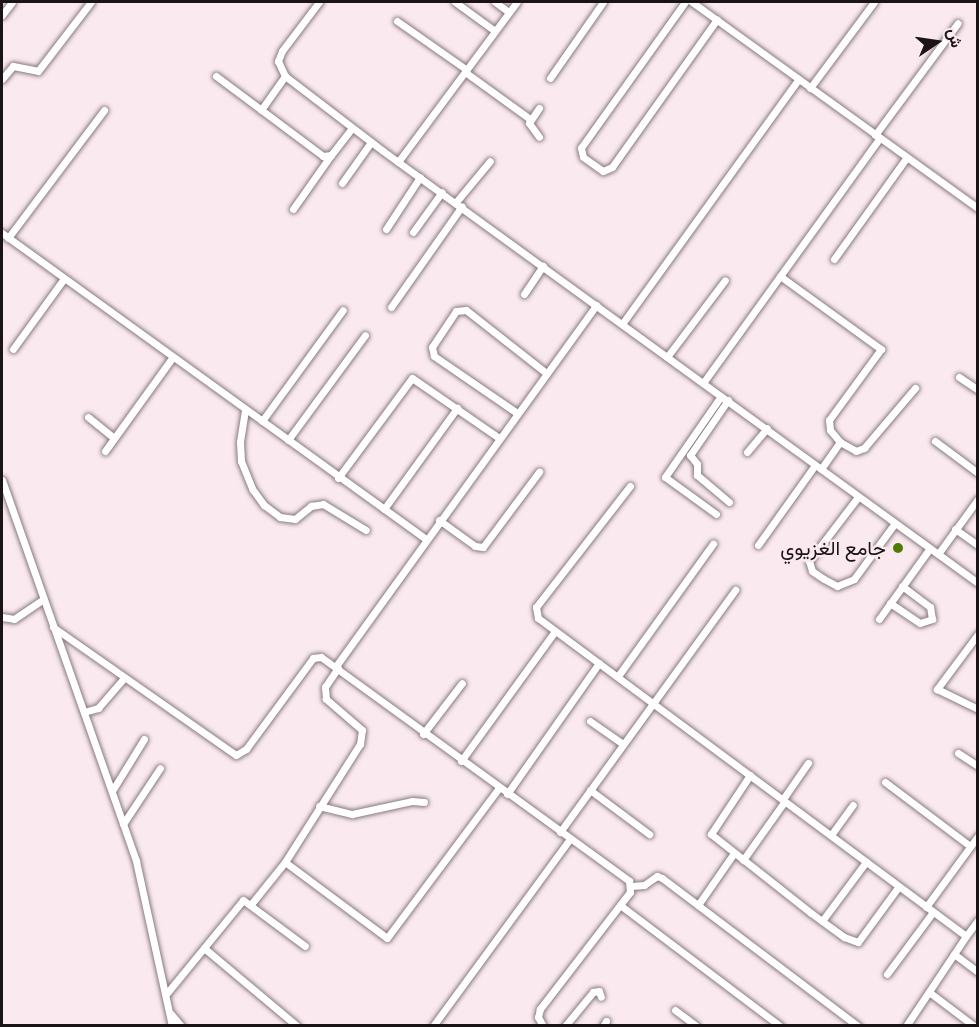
<!DOCTYPE html>
<meta charset="utf-8">
<style>
body{margin:0}
#map{position:relative;width:979px;height:1027px;overflow:hidden;background:#faeaf0;font-family:Cabin,Vazirmatn,sans-serif}
div>[style]{position:absolute}
[style*='--x']{left:calc(var(--x)*1px);top:calc(var(--y)*1px);width:calc(var(--w)*1px);rotate:calc(var(--a)*1deg)}
.roads{filter:drop-shadow(0 0 2px #897a80) drop-shadow(0 0 2px #897a80)}
.street>*{height:7px;margin:-3.5px;padding:0 3.5px;transform-origin:3.5px;border-radius:3.5px;background:#fff}
.dots>*{width:16px;height:16px;translate:-50% -50%;box-sizing:border-box;border:3px solid #faeaf0;border-radius:50%}
span{translate:-50% -50%;white-space:nowrap;text-align:center;line-height:1.15;-webkit-text-stroke:4.5px #faeaf0;paint-order:stroke}
.poi-label{font-size:20px;color:#1a1417}
.right{translate:-100% -50%;text-align:right}
.frame{position:absolute;inset:0;border:3px solid #1a1417;pointer-events:none}
.north{position:absolute;left:907px;top:12px;width:60px;height:60px;-webkit-text-stroke:4px #faeaf0;paint-order:stroke;rotate:77deg;font-size:16px;font-weight:700;line-height:24px;text-align:center;color:#1a1417}
.north::after{content:'';display:block;margin:auto;width:21px;height:27px;background:#1a1417;clip-path:polygon(50% 0,100% 100%,50% 72%,0 100%)}
</style>
<div id="map">
<div class="roads">
<div class="street">
<i style="--x:319;--y:2;--w:61;--a:127.1"></i>
<i style="--x:282;--y:51;--w:11;--a:112"></i>
<i style="--x:278;--y:61;--w:17;--a:65"></i>
<i style="--x:285;--y:76;--w:123;--a:37.4"></i>
<i style="--x:383;--y:151;--w:735;--a:35.98"></i>
<i style="--x:455;--y:2;--w:49;--a:35.9"></i>
<i style="--x:495;--y:2;--w:17;--a:36"></i>
<i style="--x:685;--y:2;--w:179;--a:125.5"></i>
<i style="--x:581;--y:148;--w:9;--a:77"></i>
<i style="--x:583;--y:157;--w:24;--a:35"></i>
<i style="--x:603;--y:171;--w:10;--a:-24"></i>
<i style="--x:612;--y:167;--w:181;--a:-54.6"></i>
<i style="--x:692;--y:2;--w:352;--a:35.8"></i>
<i style="--x:2;--y:15;--w:16;--a:-52"></i>
<i style="--x:397;--y:21;--w:85;--a:35"></i>
<i style="--x:465;--y:72;--w:80;--a:35.9"></i>
<i style="--x:216;--y:76;--w:134;--a:36.8"></i>
<i style="--x:323;--y:156;--w:8;--a:-7"></i>
<i style="--x:331;--y:155;--w:34;--a:-52"></i>
<i style="--x:550;--y:78;--w:93;--a:-55.1"></i>
<i style="--x:2;--y:79;--w:17;--a:-50"></i>
<i style="--x:13;--y:66;--w:25;--a:11"></i>
<i style="--x:38;--y:71;--w:87;--a:-52.5"></i>
<i style="--x:810;--y:88;--w:107;--a:-53.3"></i>
<i style="--x:539;--y:108;--w:18;--a:124"></i>
<i style="--x:529;--y:123;--w:17;--a:54"></i>
<i style="--x:261;--y:110;--w:42;--a:-54.8"></i>
<i style="--x:875;--y:135;--w:139;--a:-53.5"></i>
<i style="--x:398;--y:162;--w:199;--a:-53.4"></i>
<i style="--x:342;--y:183;--w:50;--a:-54.7"></i>
<i style="--x:456;--y:202;--w:53;--a:-50.3"></i>
<i style="--x:293;--y:209;--w:66;--a:-54.9"></i>
<i style="--x:386;--y:229;--w:62;--a:-56.8"></i>
<i style="--x:413;--y:232;--w:49;--a:-54.1"></i>
<i style="--x:2;--y:233;--w:523;--a:35.82"></i>
<i style="--x:8;--y:238;--w:160;--a:-53.1"></i>
<i style="--x:834;--y:259;--w:125;--a:-54.4"></i>
<i style="--x:780;--y:276;--w:125;--a:35.9"></i>
<i style="--x:881;--y:349;--w:88;--a:126.2"></i>
<i style="--x:829;--y:420;--w:10;--a:84"></i>
<i style="--x:830;--y:430;--w:16;--a:50"></i>
<i style="--x:524;--y:294;--w:34;--a:-56"></i>
<i style="--x:391;--y:307;--w:123;--a:-54.9"></i>
<i style="--x:622;--y:324;--w:302;--a:-54.2"></i>
<i style="--x:13;--y:349;--w:85;--a:-54.1"></i>
<i style="--x:667;--y:357;--w:96;--a:-53"></i>
<i style="--x:959;--y:377;--w:23;--a:34"></i>
<i style="--x:703;--y:383;--w:302;--a:-54.2"></i>
<i style="--x:728;--y:400;--w:67;--a:124.6"></i>
<i style="--x:690;--y:455;--w:11;--a:52"></i>
<i style="--x:697;--y:464;--w:11;--a:90"></i>
<i style="--x:697;--y:475;--w:42;--a:40.2"></i>
<i style="--x:245;--y:410;--w:32;--a:99"></i>
<i style="--x:240;--y:442;--w:19;--a:87"></i>
<i style="--x:241;--y:461;--w:31;--a:68"></i>
<i style="--x:253;--y:490;--w:19;--a:54"></i>
<i style="--x:264;--y:505;--w:20;--a:37"></i>
<i style="--x:280;--y:517;--w:15;--a:8"></i>
<i style="--x:295;--y:519;--w:21;--a:-39"></i>
<i style="--x:311;--y:506;--w:12;--a:-9"></i>
<i style="--x:323;--y:504;--w:50;--a:31.2"></i>
<i style="--x:517;--y:413;--w:101;--a:-145.5"></i>
<i style="--x:434;--y:356;--w:9;--a:-103"></i>
<i style="--x:432;--y:347;--w:43;--a:-56.3"></i>
<i style="--x:456;--y:311;--w:10;--a:-6"></i>
<i style="--x:466;--y:310;--w:102;--a:38.2"></i>
<i style="--x:88;--y:417;--w:33;--a:39"></i>
<i style="--x:262;--y:421;--w:137;--a:-53.9"></i>
<i style="--x:288;--y:440;--w:130;--a:-53.7"></i>
<i style="--x:935;--y:441;--w:54;--a:36.7"></i>
<i style="--x:105;--y:451;--w:115;--a:-54.2"></i>
<i style="--x:747;--y:452;--w:31;--a:-50"></i>
<i style="--x:821;--y:469;--w:33;--a:-55"></i>
<i style="--x:840;--y:442;--w:18;--a:29"></i>
<i style="--x:856;--y:451;--w:9;--a:-21"></i>
<i style="--x:864;--y:448;--w:79;--a:-49.6"></i>
<i style="--x:338;--y:478;--w:124;--a:-53.5"></i>
<i style="--x:412;--y:378;--w:106;--a:34.6"></i>
<i style="--x:2;--y:480;--w:404;--a:70.6"></i>
<i style="--x:136;--y:861;--w:169;--a:77.7"></i>
<i style="--x:630;--y:486;--w:153;--a:127.8"></i>
<i style="--x:536;--y:607;--w:11;--a:80"></i>
<i style="--x:538;--y:618;--w:533;--a:36.61"></i>
<i style="--x:966;--y:936;--w:20;--a:-53"></i>
<i style="--x:858;--y:497;--w:81;--a:127.4"></i>
<i style="--x:809;--y:561;--w:10;--a:73"></i>
<i style="--x:812;--y:571;--w:14;--a:34"></i>
<i style="--x:824;--y:579;--w:15;--a:28"></i>
<i style="--x:837;--y:586;--w:18;--a:-22"></i>
<i style="--x:854;--y:579;--w:69;--a:-53.8"></i>
<i style="--x:384;--y:509;--w:125;--a:-54.1"></i>
<i style="--x:716;--y:514;--w:63;--a:-144"></i>
<i style="--x:665;--y:477;--w:98;--a:-55.3"></i>
<i style="--x:439;--y:520;--w:44;--a:35.8"></i>
<i style="--x:475;--y:546;--w:8;--a:7"></i>
<i style="--x:483;--y:547;--w:94;--a:-53.3"></i>
<i style="--x:955;--y:529;--w:28;--a:35"></i>
<i style="--x:758;--y:545;--w:98;--a:-54.5"></i>
<i style="--x:938;--y:554;--w:68;--a:-54"></i>
<i style="--x:890;--y:603;--w:36;--a:34"></i>
<i style="--x:920;--y:623;--w:13;--a:-18"></i>
<i style="--x:932;--y:619;--w:12;--a:-99"></i>
<i style="--x:930;--y:607;--w:35;--a:-143"></i>
<i style="--x:2;--y:617;--w:12;--a:9"></i>
<i style="--x:14;--y:619;--w:36;--a:-34"></i>
<i style="--x:879;--y:619;--w:87;--a:-54.3"></i>
<i style="--x:53;--y:627;--w:223;--a:35"></i>
<i style="--x:236;--y:755;--w:12;--a:-31"></i>
<i style="--x:246;--y:749;--w:113;--a:-53.6"></i>
<i style="--x:313;--y:658;--w:8;--a:-7"></i>
<i style="--x:321;--y:657;--w:381;--a:36"></i>
<i style="--x:629;--y:881;--w:11;--a:85"></i>
<i style="--x:630;--y:892;--w:148;--a:127.6"></i>
<i style="--x:540;--y:1009;--w:8;--a:104"></i>
<i style="--x:538;--y:1017;--w:10;--a:61"></i>
<i style="--x:978;--y:634;--w:69;--a:126.7"></i>
<i style="--x:937;--y:689;--w:46;--a:26"></i>
<i style="--x:336;--y:666;--w:445;--a:-54.2"></i>
<i style="--x:618;--y:676;--w:163;--a:-54.3"></i>
<i style="--x:84;--y:712;--w:15;--a:-16"></i>
<i style="--x:98;--y:708;--w:40;--a:-49"></i>
<i style="--x:590;--y:721;--w:40;--a:34.9"></i>
<i style="--x:423;--y:734;--w:64;--a:-52.6"></i>
<i style="--x:958;--y:753;--w:24;--a:33"></i>
<i style="--x:461;--y:761;--w:160;--a:-54.1"></i>
<i style="--x:750;--y:775;--w:71;--a:123.5"></i>
<i style="--x:711;--y:834;--w:127;--a:38.3"></i>
<i style="--x:811;--y:913;--w:41;--a:36"></i>
<i style="--x:844;--y:937;--w:15;--a:20"></i>
<i style="--x:858;--y:942;--w:69;--a:-53.8"></i>
<i style="--x:885;--y:782;--w:106;--a:37"></i>
<i style="--x:590;--y:790;--w:74;--a:36.7"></i>
<i style="--x:112;--y:791;--w:61;--a:-58.4"></i>
<i style="--x:507;--y:794;--w:160;--a:-54.9"></i>
<i style="--x:783;--y:799;--w:44;--a:-55.2"></i>
<i style="--x:319;--y:806;--w:34;--a:14"></i>
<i style="--x:352;--y:814;--w:61;--a:-12.2"></i>
<i style="--x:412;--y:801;--w:12;--a:5"></i>
<i style="--x:123;--y:824;--w:67;--a:-56.5"></i>
<i style="--x:560;--y:832;--w:299;--a:-54.1"></i>
<i style="--x:831;--y:835;--w:37;--a:-54"></i>
<i style="--x:743;--y:860;--w:72;--a:-54.6"></i>
<i style="--x:285;--y:862;--w:127;--a:36.7"></i>
<i style="--x:387;--y:938;--w:187;--a:-53.3"></i>
<i style="--x:632;--y:886;--w:12;--a:-5"></i>
<i style="--x:644;--y:885;--w:16;--a:-35"></i>
<i style="--x:657;--y:876;--w:5;--a:22"></i>
<i style="--x:662;--y:878;--w:246;--a:37.1"></i>
<i style="--x:252;--y:903;--w:53;--a:-51.2"></i>
<i style="--x:285;--y:862;--w:140;--a:-57.6"></i>
<i style="--x:360;--y:744;--w:14;--a:-82"></i>
<i style="--x:362;--y:730;--w:48;--a:-139.3"></i>
<i style="--x:326;--y:699;--w:12;--a:-95"></i>
<i style="--x:325;--y:687;--w:23;--a:-56"></i>
<i style="--x:620;--y:905;--w:201;--a:37.1"></i>
<i style="--x:698;--y:905;--w:63;--a:-55.3"></i>
<i style="--x:926;--y:907;--w:88;--a:-53.8"></i>
<i style="--x:822;--y:921;--w:74;--a:-53.3"></i>
<i style="--x:204;--y:948;--w:121;--a:40"></i>
<i style="--x:954;--y:954;--w:30;--a:37"></i>
<i style="--x:887;--y:974;--w:77;--a:-53.4"></i>
<i style="--x:929;--y:992;--w:56;--a:37.1"></i>
<i style="--x:167;--y:993;--w:120;--a:-50.7"></i>
<i style="--x:243;--y:900;--w:77;--a:36.6"></i>
<i style="--x:675;--y:1010;--w:26;--a:37"></i>
<i style="--x:171;--y:1014;--w:16;--a:50"></i>
<i style="--x:433;--y:1026;--w:232;--a:-53.8"></i>
<i style="--x:565;--y:1026;--w:44;--a:-50.5"></i>
<i style="--x:593;--y:992;--w:6;--a:-9"></i>
<i style="--x:599;--y:991;--w:6;--a:72"></i>
<i style="--x:603;--y:1026;--w:6;--a:-59"></i>
<i style="--x:906;--y:1026;--w:108;--a:-56.3"></i>
</div>
</div>
<div class="dots">
<i style="left:898px;top:548px;background:#4c7c06"></i>
</div>
<div class="poi-label">
<span class="right" style="left:886px;top:548px">جامع الغزيوي</span>
</div>
<div class="frame"></div>
<div class="north">ش</div>
</div>
